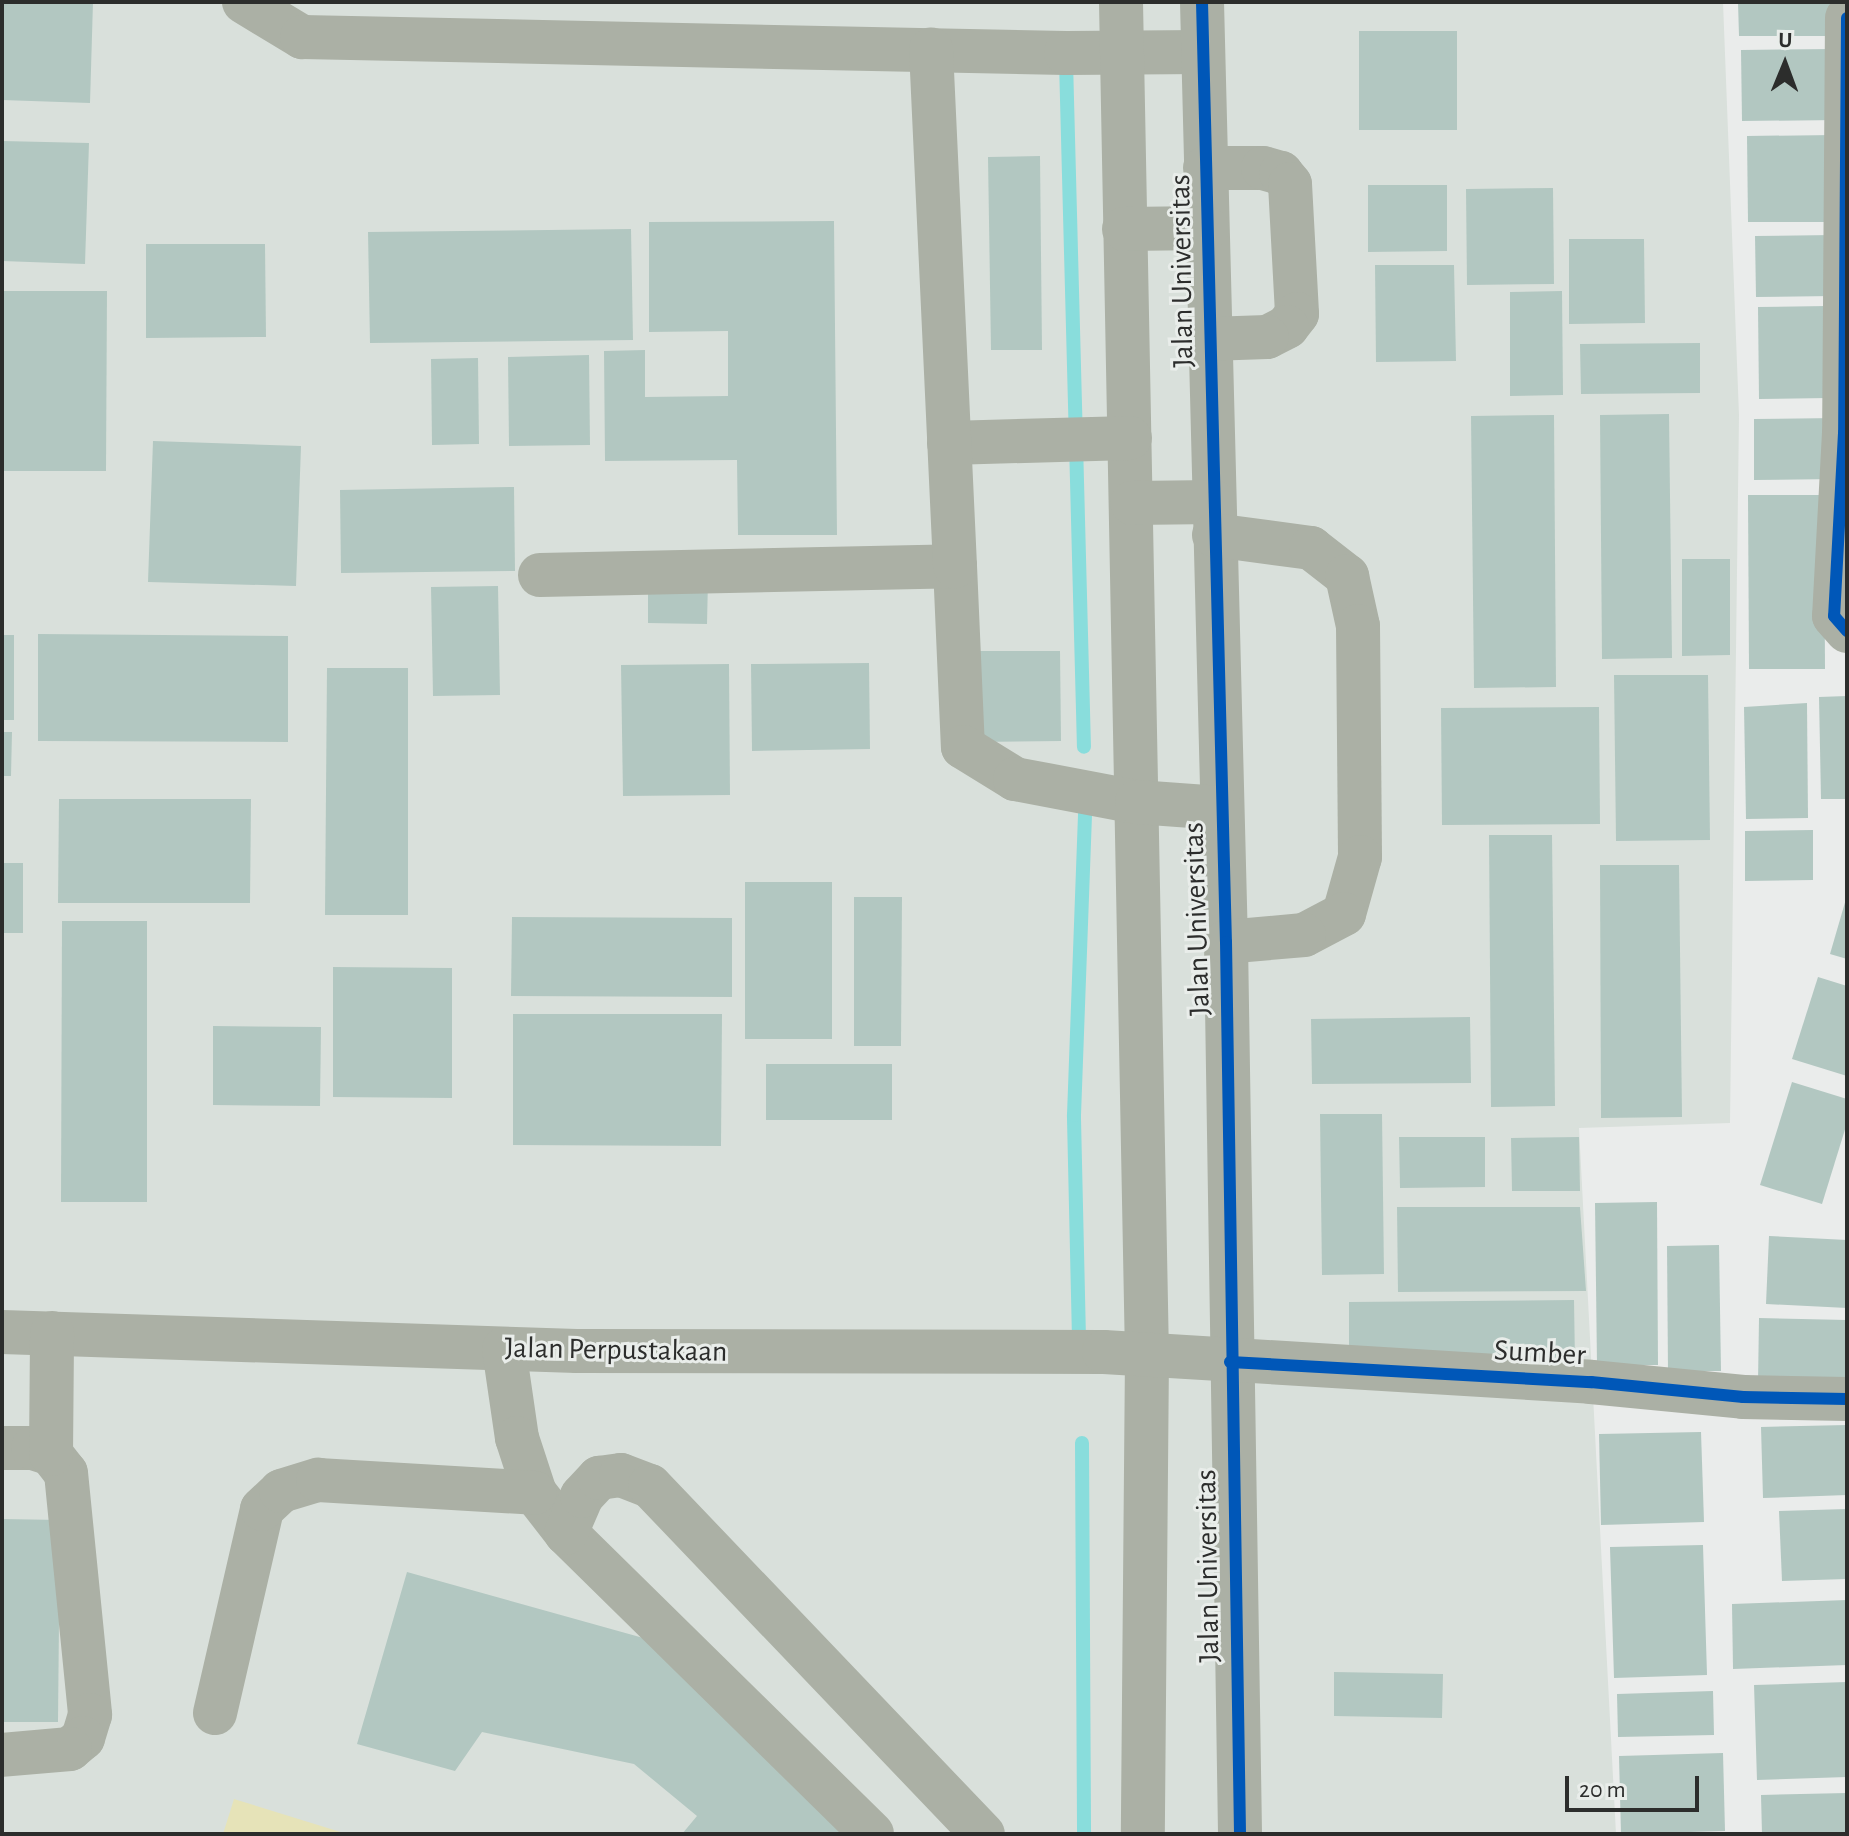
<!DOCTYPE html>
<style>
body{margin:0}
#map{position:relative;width:1849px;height:1836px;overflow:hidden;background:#eaeceb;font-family:"Alegreya Sans",sans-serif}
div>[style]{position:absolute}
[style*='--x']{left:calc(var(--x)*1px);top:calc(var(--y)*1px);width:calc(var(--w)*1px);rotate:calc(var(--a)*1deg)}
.built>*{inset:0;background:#d9e0db}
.green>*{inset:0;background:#e6e3b8}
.stream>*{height:14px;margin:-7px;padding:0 7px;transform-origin:7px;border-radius:7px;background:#89dddc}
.building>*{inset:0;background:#b2c7c1}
.minor>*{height:44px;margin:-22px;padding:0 22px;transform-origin:22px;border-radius:22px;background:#abb0a5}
.cycleway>*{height:12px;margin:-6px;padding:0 6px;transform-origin:6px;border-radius:6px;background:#0057b8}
span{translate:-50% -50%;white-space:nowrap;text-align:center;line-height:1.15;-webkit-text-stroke:6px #e9edea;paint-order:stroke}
.street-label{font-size:30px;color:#2c2d2c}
.frame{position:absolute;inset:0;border:4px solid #2c2d2c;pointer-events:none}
.north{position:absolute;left:1745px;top:24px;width:80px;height:80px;-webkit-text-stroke:6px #e9edea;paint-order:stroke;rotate:1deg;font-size:22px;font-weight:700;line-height:32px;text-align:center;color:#2c2d2c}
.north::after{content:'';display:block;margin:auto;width:28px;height:36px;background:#2c2d2c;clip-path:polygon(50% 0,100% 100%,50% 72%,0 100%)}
.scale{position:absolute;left:1565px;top:1776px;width:134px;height:36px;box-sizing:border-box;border:4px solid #2c2d2c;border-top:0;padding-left:10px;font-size:24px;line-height:28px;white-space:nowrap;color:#2c2d2c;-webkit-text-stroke:6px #e9edea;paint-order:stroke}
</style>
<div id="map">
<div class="built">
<i style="clip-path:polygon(2px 2px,1723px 2px,1739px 415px,1730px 1123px,1579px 1128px,1616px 1834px,2px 1834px)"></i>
</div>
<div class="green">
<i style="clip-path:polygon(234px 1799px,347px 1834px,223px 1834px)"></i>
</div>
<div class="stream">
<i style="--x:1066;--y:61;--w:686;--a:88.5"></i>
<i style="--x:1079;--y:1339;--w:224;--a:-91.3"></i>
<i style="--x:1074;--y:1115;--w:303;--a:-87.9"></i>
<i style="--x:1082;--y:1443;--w:391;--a:89.7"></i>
</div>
<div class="building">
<i style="clip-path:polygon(2px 2px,93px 2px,90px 103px,2px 100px)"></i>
<i style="clip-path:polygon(1738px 2px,1837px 2px,1837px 36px,1739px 36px)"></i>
<i style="clip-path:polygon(1359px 31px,1457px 31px,1457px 130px,1359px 130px)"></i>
<i style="clip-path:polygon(1837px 49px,1838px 120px,1742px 121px,1741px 50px)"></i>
<i style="clip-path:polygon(1834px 135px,1834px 222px,1748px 222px,1747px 136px)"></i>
<i style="clip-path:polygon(2px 141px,89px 143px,85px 264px,2px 261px)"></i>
<i style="clip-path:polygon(1040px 156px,1042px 350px,991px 350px,988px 157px)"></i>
<i style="clip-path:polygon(1368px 185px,1447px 185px,1447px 251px,1368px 252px)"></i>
<i style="clip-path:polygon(1553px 188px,1554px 284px,1467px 285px,1466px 189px)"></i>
<i style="clip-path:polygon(834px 221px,837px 535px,738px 535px,737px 460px,605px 461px,604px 351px,645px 350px,645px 397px,728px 396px,728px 331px,649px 332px,649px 222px)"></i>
<i style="clip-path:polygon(631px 229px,633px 340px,370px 343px,368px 232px)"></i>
<i style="clip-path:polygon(1833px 235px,1833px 296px,1756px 297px,1755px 236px)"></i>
<i style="clip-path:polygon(1569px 239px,1644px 239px,1645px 323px,1569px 324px)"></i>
<i style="clip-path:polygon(146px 244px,265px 244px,266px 337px,146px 338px)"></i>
<i style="clip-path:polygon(1375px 265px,1454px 265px,1456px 361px,1376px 362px)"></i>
<i style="clip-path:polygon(2px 291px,107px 291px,106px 471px,2px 471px)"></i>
<i style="clip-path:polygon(1562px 291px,1563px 395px,1510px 396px,1510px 292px)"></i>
<i style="clip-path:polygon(1827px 306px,1828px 398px,1759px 399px,1758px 307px)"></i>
<i style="clip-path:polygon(1700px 343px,1700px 393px,1581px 394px,1580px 344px)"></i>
<i style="clip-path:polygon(589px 355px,590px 445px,509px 446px,508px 357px)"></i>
<i style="clip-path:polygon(478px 358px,479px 444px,432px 445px,431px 359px)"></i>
<i style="clip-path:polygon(1669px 414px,1672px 658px,1602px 659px,1600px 415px)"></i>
<i style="clip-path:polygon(1554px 415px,1556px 687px,1474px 688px,1471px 416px)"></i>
<i style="clip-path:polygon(1837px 418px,1837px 479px,1754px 480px,1754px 419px)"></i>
<i style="clip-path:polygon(153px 441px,301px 446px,296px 586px,148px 582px)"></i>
<i style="clip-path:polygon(514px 487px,515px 571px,341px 573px,340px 490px)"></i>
<i style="clip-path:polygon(1748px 495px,1824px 495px,1825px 669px,1749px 669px)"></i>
<i style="clip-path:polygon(1682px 559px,1730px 559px,1730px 655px,1682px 656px)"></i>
<i style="clip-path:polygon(648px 579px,708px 580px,707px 624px,648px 623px)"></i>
<i style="clip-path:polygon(498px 586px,500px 695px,433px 696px,431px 587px)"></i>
<i style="clip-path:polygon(38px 634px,288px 636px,288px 742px,38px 741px)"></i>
<i style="clip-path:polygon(2px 635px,14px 635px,14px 720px,2px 720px)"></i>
<i style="clip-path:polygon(973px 651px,1060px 651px,1061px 741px,974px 742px)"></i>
<i style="clip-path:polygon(869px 663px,870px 749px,752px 751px,751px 664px)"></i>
<i style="clip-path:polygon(729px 664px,730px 795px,623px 796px,621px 665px)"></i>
<i style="clip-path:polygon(327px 668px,408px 668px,408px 915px,325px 915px)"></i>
<i style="clip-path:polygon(1614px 675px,1708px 675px,1710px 840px,1616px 841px)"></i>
<i style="clip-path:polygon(1847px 696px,1847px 799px,1821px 799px,1819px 697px)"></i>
<i style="clip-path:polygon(1807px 703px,1808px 818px,1746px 819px,1744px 707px)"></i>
<i style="clip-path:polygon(1599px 707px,1600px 824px,1442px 825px,1441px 708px)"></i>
<i style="clip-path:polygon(2px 732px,12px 732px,11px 776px,2px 776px)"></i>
<i style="clip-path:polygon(59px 799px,251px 799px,250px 903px,58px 903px)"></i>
<i style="clip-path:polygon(1813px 830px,1813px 880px,1745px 881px,1745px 831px)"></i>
<i style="clip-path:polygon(1489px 835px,1552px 835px,1555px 1106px,1491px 1107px)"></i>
<i style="clip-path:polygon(2px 863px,23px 863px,23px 933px,2px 933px)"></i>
<i style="clip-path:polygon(1600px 865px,1679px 865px,1682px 1117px,1601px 1118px)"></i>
<i style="clip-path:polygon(745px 882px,832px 882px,832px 1039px,745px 1039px)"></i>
<i style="clip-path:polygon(854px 897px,902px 897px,901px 1046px,854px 1046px)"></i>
<i style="clip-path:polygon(1846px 899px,1847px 899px,1847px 959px,1830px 954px)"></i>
<i style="clip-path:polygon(512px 917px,732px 918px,732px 997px,511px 996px)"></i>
<i style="clip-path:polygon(62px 921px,147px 921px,147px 1202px,61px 1202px)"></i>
<i style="clip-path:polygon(333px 967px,452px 968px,452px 1098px,333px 1097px)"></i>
<i style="clip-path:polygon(1818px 977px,1847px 986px,1847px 1076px,1792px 1059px)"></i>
<i style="clip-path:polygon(513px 1014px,722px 1014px,721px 1146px,513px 1145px)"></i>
<i style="clip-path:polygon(1470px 1017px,1471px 1083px,1312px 1084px,1311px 1019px)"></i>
<i style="clip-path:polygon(213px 1026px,321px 1027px,320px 1106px,213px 1105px)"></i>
<i style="clip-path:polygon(766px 1064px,892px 1064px,892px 1120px,766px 1120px)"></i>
<i style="clip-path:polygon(1792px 1082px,1847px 1099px,1847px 1123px,1822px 1204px,1760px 1185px)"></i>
<i style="clip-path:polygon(1320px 1114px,1382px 1114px,1384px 1274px,1322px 1275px)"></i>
<i style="clip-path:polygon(1399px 1137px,1485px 1137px,1485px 1187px,1400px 1188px)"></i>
<i style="clip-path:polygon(1579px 1137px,1580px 1191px,1512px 1191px,1511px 1138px)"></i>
<i style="clip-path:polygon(1657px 1202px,1658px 1365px,1597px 1365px,1595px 1203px)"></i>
<i style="clip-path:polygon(1397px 1207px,1580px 1207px,1586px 1291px,1398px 1292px)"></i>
<i style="clip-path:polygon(1769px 1236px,1847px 1240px,1847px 1308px,1766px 1304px)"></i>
<i style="clip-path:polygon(1719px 1245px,1721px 1371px,1668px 1371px,1667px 1246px)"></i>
<i style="clip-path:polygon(1574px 1300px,1575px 1363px,1349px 1365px,1349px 1302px)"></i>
<i style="clip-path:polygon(1759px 1318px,1847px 1320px,1847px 1385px,1758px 1383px)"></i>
<i style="clip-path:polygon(1847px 1425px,1847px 1495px,1763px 1498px,1761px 1427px)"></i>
<i style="clip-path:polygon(1701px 1432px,1704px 1522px,1601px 1525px,1599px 1434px)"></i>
<i style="clip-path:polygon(1847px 1509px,1847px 1579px,1782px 1581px,1779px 1511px)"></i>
<i style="clip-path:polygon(2px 1519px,60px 1520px,58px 1722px,2px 1722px)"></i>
<i style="clip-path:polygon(1703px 1545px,1707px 1675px,1614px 1678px,1610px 1547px)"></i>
<i style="clip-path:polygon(407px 1572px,672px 1646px,850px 1834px,682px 1834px,697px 1816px,634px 1764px,482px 1732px,455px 1771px,357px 1744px)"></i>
<i style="clip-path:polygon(1847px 1600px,1847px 1665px,1733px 1669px,1732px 1604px)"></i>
<i style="clip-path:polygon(1334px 1672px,1443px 1674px,1442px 1718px,1334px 1716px)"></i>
<i style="clip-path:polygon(1847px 1682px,1847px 1777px,1757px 1780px,1754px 1685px)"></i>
<i style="clip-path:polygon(1713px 1691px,1714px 1735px,1618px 1737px,1617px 1694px)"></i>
<i style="clip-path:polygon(1723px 1753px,1725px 1831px,1621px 1834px,1619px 1756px)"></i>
<i style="clip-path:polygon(1847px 1793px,1847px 1834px,1762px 1834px,1761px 1795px)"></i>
</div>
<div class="minor">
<i style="--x:244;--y:2;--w:68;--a:31.1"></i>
<i style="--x:302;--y:37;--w:764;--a:1.2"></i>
<i style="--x:1066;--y:53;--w:137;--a:-0.4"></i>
<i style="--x:1121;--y:2;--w:1353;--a:88.9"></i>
<i style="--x:1147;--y:1355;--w:479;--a:90.5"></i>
<i style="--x:1202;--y:2;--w:940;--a:88.54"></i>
<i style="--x:1226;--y:942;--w:892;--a:89.1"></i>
<i style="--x:1847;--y:18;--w:415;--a:90.4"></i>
<i style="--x:1844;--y:433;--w:183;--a:93.1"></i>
<i style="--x:1834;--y:616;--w:20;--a:49"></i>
<i style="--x:1205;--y:168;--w:58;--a:0"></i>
<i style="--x:1263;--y:168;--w:19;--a:16"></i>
<i style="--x:1281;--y:173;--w:14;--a:51"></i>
<i style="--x:1290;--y:184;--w:130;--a:86.9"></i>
<i style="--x:1297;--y:314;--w:16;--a:128"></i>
<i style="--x:1287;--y:327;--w:22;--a:153"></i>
<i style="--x:1267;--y:337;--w:58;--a:178"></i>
<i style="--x:1124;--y:229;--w:83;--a:-0.7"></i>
<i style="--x:949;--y:443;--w:181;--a:-1.6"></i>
<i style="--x:1132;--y:503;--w:82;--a:-0.7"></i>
<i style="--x:1214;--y:535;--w:98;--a:7.6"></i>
<i style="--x:1311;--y:548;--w:46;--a:37.9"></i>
<i style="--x:1347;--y:576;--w:51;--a:77.6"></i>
<i style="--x:1358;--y:626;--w:231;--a:89.5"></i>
<i style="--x:1360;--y:857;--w:59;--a:105.7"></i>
<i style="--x:1344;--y:914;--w:45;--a:152.3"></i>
<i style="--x:1304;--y:935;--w:78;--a:174.9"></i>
<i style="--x:955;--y:566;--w:181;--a:87.5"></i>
<i style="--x:963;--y:747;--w:61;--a:31.6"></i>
<i style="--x:1015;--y:779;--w:124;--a:10.7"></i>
<i style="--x:1137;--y:802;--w:83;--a:4.1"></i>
<i style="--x:540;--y:575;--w:415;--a:-1.2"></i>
<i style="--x:955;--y:566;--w:517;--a:-92.66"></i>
<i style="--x:2;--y:1332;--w:575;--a:1.89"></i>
<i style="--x:577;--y:1351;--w:527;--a:0.11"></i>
<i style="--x:1104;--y:1352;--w:488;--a:3.5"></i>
<i style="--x:1591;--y:1382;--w:153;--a:5.6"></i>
<i style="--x:1743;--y:1397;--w:104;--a:1.1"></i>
<i style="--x:504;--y:1349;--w:90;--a:81.7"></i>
<i style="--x:517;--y:1438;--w:58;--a:71.9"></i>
<i style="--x:535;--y:1493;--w:51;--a:52.2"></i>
<i style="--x:566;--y:1533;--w:429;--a:44.5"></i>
<i style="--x:2;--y:1448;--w:31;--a:0"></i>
<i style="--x:33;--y:1448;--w:19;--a:18"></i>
<i style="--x:51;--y:1454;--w:24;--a:52"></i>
<i style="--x:66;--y:1473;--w:243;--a:84.3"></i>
<i style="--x:90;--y:1715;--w:24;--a:107"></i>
<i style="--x:83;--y:1738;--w:17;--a:140"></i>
<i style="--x:70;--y:1749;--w:68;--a:175"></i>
<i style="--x:51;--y:1454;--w:121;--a:-89.5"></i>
<i style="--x:566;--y:1533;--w:40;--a:-66.6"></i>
<i style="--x:582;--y:1496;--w:25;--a:-47"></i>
<i style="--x:599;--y:1478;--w:22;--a:-8"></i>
<i style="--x:621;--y:1475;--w:31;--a:21"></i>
<i style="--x:650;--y:1486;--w:482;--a:46.3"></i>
<i style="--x:215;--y:1713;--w:209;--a:-77"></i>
<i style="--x:262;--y:1509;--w:26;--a:-43"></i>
<i style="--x:281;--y:1491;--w:39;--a:-17"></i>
<i style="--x:318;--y:1480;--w:217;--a:3.4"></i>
</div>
<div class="cycleway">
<i style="--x:1202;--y:2;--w:940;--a:88.54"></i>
<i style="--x:1226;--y:942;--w:892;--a:89.1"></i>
<i style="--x:1847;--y:18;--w:415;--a:90.4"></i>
<i style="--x:1844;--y:433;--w:183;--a:93.1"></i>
<i style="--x:1834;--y:616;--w:20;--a:49"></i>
<i style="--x:1230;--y:1362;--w:362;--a:3.2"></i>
<i style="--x:1591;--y:1382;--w:153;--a:5.6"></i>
<i style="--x:1743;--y:1397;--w:104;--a:1.1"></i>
</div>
<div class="street-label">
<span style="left:1182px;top:271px;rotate:-91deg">Jalan Universitas</span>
<span style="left:1197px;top:919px;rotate:-92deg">Jalan Universitas</span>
<span style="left:616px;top:1350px;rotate:1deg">Jalan Perpustakaan</span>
<span style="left:1540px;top:1353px;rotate:3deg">Sumber</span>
<span style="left:1208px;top:1566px;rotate:-91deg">Jalan Universitas</span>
</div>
<div class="frame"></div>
<div class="north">U</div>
<div class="scale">20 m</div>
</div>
